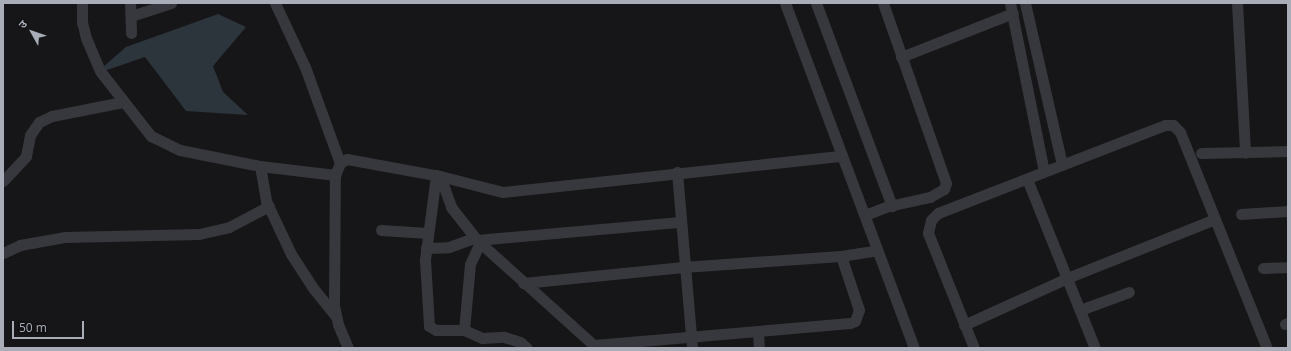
<!DOCTYPE html>
<meta charset="utf-8">
<style>
body{margin:0}
#map{position:relative;width:1291px;height:351px;overflow:hidden;background:#161618;font-family:"Open Sans","Noto Sans Devanagari",sans-serif}
div>[style]{position:absolute}
[style*='--x']{left:calc(var(--x)*1px);top:calc(var(--y)*1px);width:calc(var(--w)*1px);rotate:calc(var(--a)*1deg)}
.water>*{inset:0;background:#2c353c}
.minor>*{height:11px;margin:-5.5px;padding:0 5.5px;transform-origin:5.5px;border-radius:5.5px;background:#37383d}
span{translate:-50% -50%;white-space:nowrap;text-align:center;line-height:1.15;-webkit-text-stroke:3.5px #111113;paint-order:stroke}
.frame{position:absolute;inset:0;border:4px solid #a8adb8;pointer-events:none}
.north{position:absolute;left:12px;top:12px;width:40px;height:40px;-webkit-text-stroke:3px #111113;paint-order:stroke;rotate:310deg;font-size:11px;font-weight:700;line-height:16px;text-align:center;color:#a8adb8}
.north::after{content:'';display:block;margin:auto;width:14px;height:18px;background:#a8adb8;clip-path:polygon(50% 0,100% 100%,50% 72%,0 100%)}
.scale{position:absolute;left:12px;top:321px;width:72px;height:18px;box-sizing:border-box;border:2px solid #a8adb8;border-top:0;padding-left:5px;font-size:12px;line-height:14px;white-space:nowrap;color:#a8adb8;-webkit-text-stroke:3px #111113;paint-order:stroke}
</style>
<div id="map">
<div class="water">
<i style="clip-path:polygon(218px 14px,246px 27px,213px 66px,223px 92px,248px 115px,186px 111px,145px 57px,95px 74px,126px 47px)"></i>
</div>
<div class="minor">
<i style="--x:82;--y:3;--w:19;--a:90"></i>
<i style="--x:82;--y:22;--w:16;--a:76"></i>
<i style="--x:86;--y:38;--w:36;--a:67"></i>
<i style="--x:100;--y:71;--w:83;--a:51.9"></i>
<i style="--x:151;--y:136;--w:32;--a:26"></i>
<i style="--x:180;--y:150;--w:82;--a:11.3"></i>
<i style="--x:260;--y:166;--w:76;--a:6.8"></i>
<i style="--x:130;--y:3;--w:30;--a:88"></i>
<i style="--x:275;--y:3;--w:71;--a:64.9"></i>
<i style="--x:305;--y:67;--w:102;--a:70"></i>
<i style="--x:785;--y:3;--w:368;--a:69.5"></i>
<i style="--x:816;--y:3;--w:217;--a:69.5"></i>
<i style="--x:1010;--y:3;--w:172;--a:78.6"></i>
<i style="--x:1025;--y:3;--w:166;--a:77.1"></i>
<i style="--x:1237;--y:3;--w:150;--a:86.9"></i>
<i style="--x:131;--y:16;--w:42;--a:-18"></i>
<i style="--x:901;--y:57;--w:120;--a:-21.4"></i>
<i style="--x:1201;--y:153;--w:87;--a:-1.3"></i>
<i style="--x:260;--y:166;--w:36;--a:80"></i>
<i style="--x:266;--y:201;--w:59;--a:64.7"></i>
<i style="--x:291;--y:254;--w:40;--a:57.1"></i>
<i style="--x:313;--y:288;--w:36;--a:51"></i>
<i style="--x:677;--y:172;--w:177;--a:85.1"></i>
<i style="--x:436;--y:175;--w:86;--a:97.4"></i>
<i style="--x:425;--y:260;--w:66;--a:86.5"></i>
<i style="--x:429;--y:326;--w:8;--a:30"></i>
<i style="--x:436;--y:330;--w:28;--a:0"></i>
<i style="--x:464;--y:330;--w:20;--a:24"></i>
<i style="--x:482;--y:338;--w:22;--a:-3"></i>
<i style="--x:504;--y:337;--w:17;--a:17"></i>
<i style="--x:520;--y:342;--w:9;--a:41"></i>
<i style="--x:440;--y:176;--w:33;--a:70"></i>
<i style="--x:451;--y:207;--w:42;--a:51.8"></i>
<i style="--x:477;--y:240;--w:161;--a:42"></i>
<i style="--x:1027;--y:179;--w:182;--a:68.1"></i>
<i style="--x:3;--y:181;--w:34;--a:-47"></i>
<i style="--x:26;--y:156;--w:21;--a:-79"></i>
<i style="--x:30;--y:135;--w:16;--a:-55"></i>
<i style="--x:39;--y:122;--w:14;--a:-25"></i>
<i style="--x:52;--y:116;--w:72;--a:-11.2"></i>
<i style="--x:1241;--y:214;--w:47;--a:-3.7"></i>
<i style="--x:865;--y:215;--w:26;--a:-21"></i>
<i style="--x:889;--y:206;--w:42;--a:-12.4"></i>
<i style="--x:930;--y:197;--w:16;--a:-30"></i>
<i style="--x:944;--y:189;--w:6;--a:-72"></i>
<i style="--x:946;--y:183;--w:191;--a:-109.3"></i>
<i style="--x:381;--y:230;--w:47;--a:3.7"></i>
<i style="--x:477;--y:240;--w:204;--a:-5.1"></i>
<i style="--x:426;--y:248;--w:23;--a:-2"></i>
<i style="--x:449;--y:247;--w:27;--a:-20"></i>
<i style="--x:3;--y:253;--w:19;--a:-25"></i>
<i style="--x:20;--y:245;--w:46;--a:-10.1"></i>
<i style="--x:65;--y:237;--w:134;--a:-1.3"></i>
<i style="--x:199;--y:234;--w:31;--a:-13"></i>
<i style="--x:229;--y:227;--w:45;--a:-27.7"></i>
<i style="--x:1263;--y:268;--w:25;--a:-2"></i>
<i style="--x:523;--y:283;--w:161;--a:-5.7"></i>
<i style="--x:683;--y:267;--w:158;--a:-4"></i>
<i style="--x:841;--y:256;--w:36;--a:-9"></i>
<i style="--x:1080;--y:310;--w:52;--a:-20.2"></i>
<i style="--x:1285;--y:324;--w:3;--a:-18"></i>
<i style="--x:964;--y:325;--w:113;--a:-24.5"></i>
<i style="--x:1067;--y:278;--w:159;--a:-21.7"></i>
<i style="--x:464;--y:330;--w:66;--a:-84.8"></i>
<i style="--x:470;--y:264;--w:23;--a:-65"></i>
<i style="--x:758;--y:331;--w:17;--a:87"></i>
<i style="--x:594;--y:345;--w:257;--a:-4.9"></i>
<i style="--x:850;--y:323;--w:5;--a:-22"></i>
<i style="--x:855;--y:321;--w:12;--a:-70"></i>
<i style="--x:859;--y:310;--w:57;--a:-108.4"></i>
<i style="--x:348;--y:348;--w:26;--a:-113"></i>
<i style="--x:338;--y:324;--w:19;--a:-102"></i>
<i style="--x:334;--y:305;--w:130;--a:-89.6"></i>
<i style="--x:335;--y:175;--w:13;--a:-67"></i>
<i style="--x:340;--y:163;--w:8;--a:-30"></i>
<i style="--x:347;--y:159;--w:95;--a:10.4"></i>
<i style="--x:440;--y:176;--w:65;--a:14.3"></i>
<i style="--x:503;--y:192;--w:341;--a:-6.1"></i>
<i style="--x:974;--y:348;--w:124;--a:-111.8"></i>
<i style="--x:928;--y:233;--w:13;--a:-77"></i>
<i style="--x:931;--y:220;--w:10;--a:-45"></i>
<i style="--x:938;--y:213;--w:243;--a:-21.2"></i>
<i style="--x:1165;--y:125;--w:8;--a:0"></i>
<i style="--x:1173;--y:125;--w:10;--a:45"></i>
<i style="--x:1180;--y:132;--w:233;--a:68.1"></i>
</div>
<div class="frame"></div>
<div class="north">उ</div>
<div class="scale">50 m</div>
</div>
